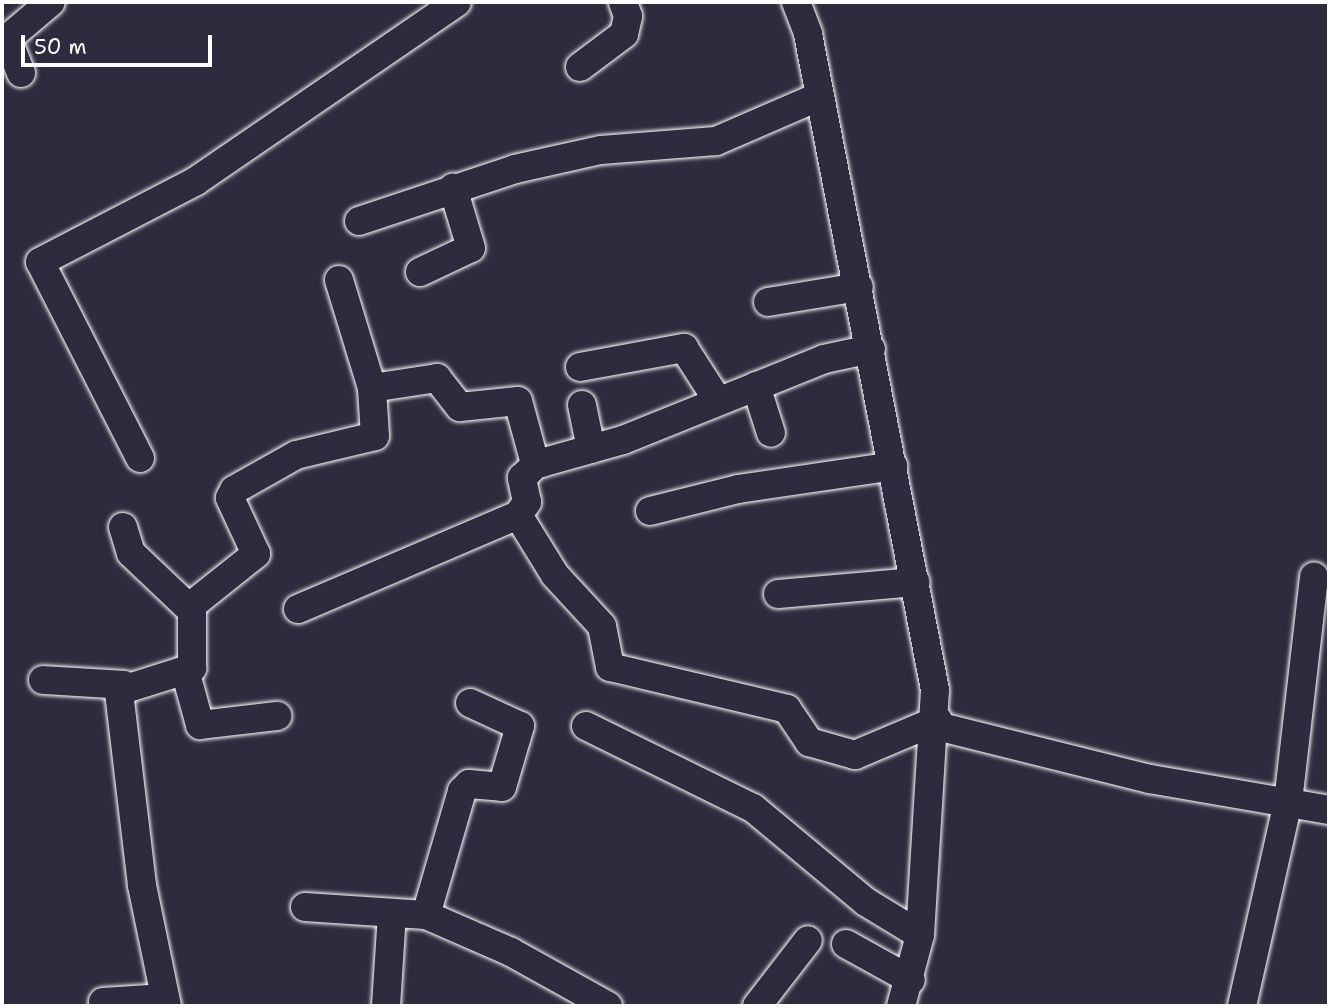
<!DOCTYPE html>
<style>
body{margin:0}
#map{position:relative;width:1331px;height:1008px;overflow:hidden;background:#2f2a3d;font-family:"Shantell Sans",sans-serif}
div>[style]{position:absolute}
[style*='--x']{left:calc(var(--x)*1px);top:calc(var(--y)*1px);width:calc(var(--w)*1px);rotate:calc(var(--a)*1deg)}
.roads{filter:drop-shadow(0 0 2px #fff) drop-shadow(0 0 2px #fff)}
.minor>*{height:28px;margin:-14px;padding:0 14px;transform-origin:14px;border-radius:14px;background:#2f2a3d}
span{translate:-50% -50%;white-space:nowrap;text-align:center;line-height:1.15;-webkit-text-stroke:7px #2f2a3d;paint-order:stroke}
.frame{position:absolute;inset:0;border:4px solid #fff;pointer-events:none}
.scale{position:absolute;left:21px;top:35px;width:191px;height:32px;box-sizing:border-box;border:4px solid #fff;border-top:0;padding-left:9px;font-size:21px;line-height:24px;white-space:nowrap;color:#fff;-webkit-text-stroke:5px #2f2a3d;paint-order:stroke}
</style>
<div id="map">
<div class="roads">
<div class="minor">
<i style="--x:796;--y:2;--w:34;--a:69"></i>
<i style="--x:808;--y:34;--w:668;--a:79.04"></i>
<i style="--x:935;--y:690;--w:245;--a:93.5"></i>
<i style="--x:920;--y:935;--w:73;--a:105"></i>
<i style="--x:580;--y:67;--w:55;--a:-36.9"></i>
<i style="--x:624;--y:34;--w:18;--a:-77"></i>
<i style="--x:628;--y:16;--w:15;--a:-110"></i>
<i style="--x:21;--y:73;--w:37;--a:-112"></i>
<i style="--x:7;--y:39;--w:57;--a:-40.1"></i>
<i style="--x:359;--y:221;--w:164;--a:-18.4"></i>
<i style="--x:515;--y:169;--w:88;--a:-12.5"></i>
<i style="--x:601;--y:150;--w:115;--a:-4.5"></i>
<i style="--x:716;--y:141;--w:113;--a:-23.4"></i>
<i style="--x:420;--y:272;--w:56;--a:-25.2"></i>
<i style="--x:471;--y:248;--w:63;--a:-106.7"></i>
<i style="--x:768;--y:302;--w:92;--a:-9.4"></i>
<i style="--x:580;--y:367;--w:106;--a:-10.4"></i>
<i style="--x:684;--y:348;--w:63;--a:57.3"></i>
<i style="--x:756;--y:386;--w:49;--a:72.3"></i>
<i style="--x:372;--y:388;--w:66;--a:-8.7"></i>
<i style="--x:437;--y:378;--w:37;--a:52"></i>
<i style="--x:460;--y:407;--w:58;--a:-5.9"></i>
<i style="--x:518;--y:401;--w:61;--a:74.8"></i>
<i style="--x:534;--y:460;--w:8;--a:23"></i>
<i style="--x:541;--y:463;--w:85;--a:-15.7"></i>
<i style="--x:623;--y:440;--w:217;--a:-21.9"></i>
<i style="--x:824;--y:359;--w:48;--a:-12"></i>
<i style="--x:582;--y:405;--w:45;--a:78.4"></i>
<i style="--x:140;--y:458;--w:220;--a:-117"></i>
<i style="--x:40;--y:262;--w:176;--a:-27.4"></i>
<i style="--x:196;--y:181;--w:316;--a:-34.4"></i>
<i style="--x:650;--y:511;--w:91;--a:-14"></i>
<i style="--x:738;--y:489;--w:157;--a:-8.4"></i>
<i style="--x:518;--y:515;--w:70;--a:58.3"></i>
<i style="--x:555;--y:575;--w:69;--a:47.3"></i>
<i style="--x:602;--y:626;--w:42;--a:79"></i>
<i style="--x:610;--y:667;--w:182;--a:13.3"></i>
<i style="--x:787;--y:709;--w:40;--a:56"></i>
<i style="--x:809;--y:742;--w:48;--a:15.8"></i>
<i style="--x:855;--y:755;--w:90;--a:-22.9"></i>
<i style="--x:123;--y:527;--w:27;--a:73"></i>
<i style="--x:131;--y:553;--w:81;--a:43.5"></i>
<i style="--x:778;--y:594;--w:138;--a:-5"></i>
<i style="--x:298;--y:609;--w:239;--a:-23.1"></i>
<i style="--x:518;--y:515;--w:16;--a:-55"></i>
<i style="--x:527;--y:502;--w:25;--a:-102"></i>
<i style="--x:522;--y:478;--w:21;--a:-45"></i>
<i style="--x:186;--y:674;--w:53;--a:74.6"></i>
<i style="--x:200;--y:725;--w:78;--a:-6.7"></i>
<i style="--x:43;--y:680;--w:81;--a:3.5"></i>
<i style="--x:586;--y:726;--w:186;--a:26.2"></i>
<i style="--x:753;--y:808;--w:147;--a:39.8"></i>
<i style="--x:866;--y:902;--w:63;--a:31.4"></i>
<i style="--x:937;--y:726;--w:219;--a:14"></i>
<i style="--x:1150;--y:779;--w:182;--a:9.8"></i>
<i style="--x:305;--y:907;--w:121;--a:3.8"></i>
<i style="--x:426;--y:915;--w:93;--a:23.5"></i>
<i style="--x:511;--y:952;--w:111;--a:29.1"></i>
<i style="--x:426;--y:915;--w:129;--a:-73.8"></i>
<i style="--x:462;--y:791;--w:10;--a:-45"></i>
<i style="--x:469;--y:784;--w:33;--a:5"></i>
<i style="--x:502;--y:787;--w:64;--a:-73.6"></i>
<i style="--x:520;--y:726;--w:55;--a:-155.3"></i>
<i style="--x:846;--y:944;--w:74;--a:29"></i>
<i style="--x:103;--y:1002;--w:62;--a:-3.7"></i>
<i style="--x:167;--y:1006;--w:124;--a:-101.7"></i>
<i style="--x:142;--y:885;--w:195;--a:-96.8"></i>
<i style="--x:119;--y:691;--w:77;--a:-17.5"></i>
<i style="--x:192;--y:668;--w:63;--a:-90"></i>
<i style="--x:192;--y:605;--w:82;--a:-38.6"></i>
<i style="--x:256;--y:554;--w:62;--a:-114.9"></i>
<i style="--x:230;--y:498;--w:9;--a:-63"></i>
<i style="--x:234;--y:490;--w:71;--a:-29.4"></i>
<i style="--x:296;--y:455;--w:81;--a:-13.5"></i>
<i style="--x:375;--y:436;--w:48;--a:-93.6"></i>
<i style="--x:372;--y:388;--w:113;--a:-107"></i>
<i style="--x:386;--y:1006;--w:93;--a:-86.3"></i>
<i style="--x:757;--y:1006;--w:83;--a:-52.3"></i>
<i style="--x:1242;--y:1006;--w:209;--a:-77.3"></i>
<i style="--x:1288;--y:802;--w:227;--a:-83.4"></i>
</div>
</div>
<div class="frame"></div>
<div class="scale">50 m</div>
</div>
